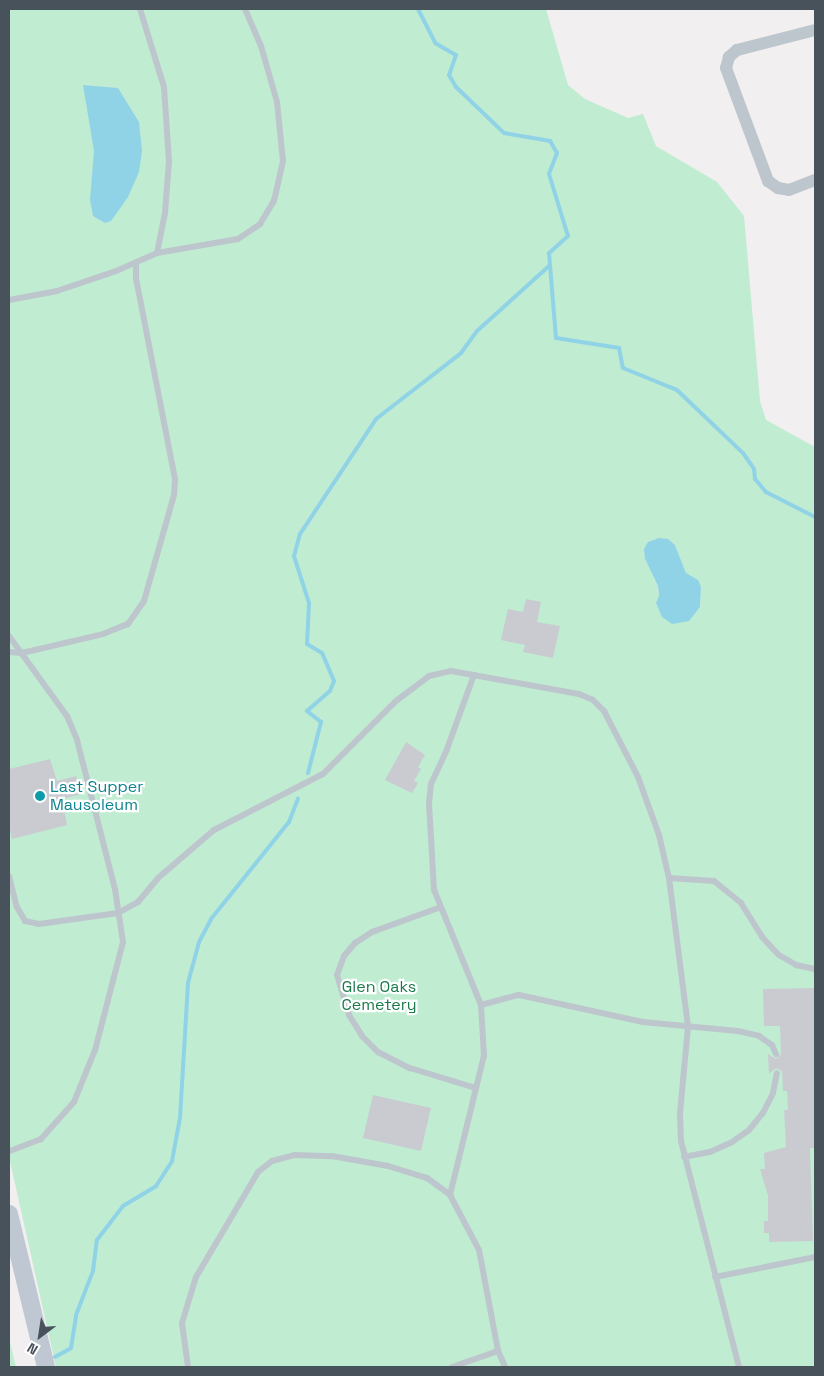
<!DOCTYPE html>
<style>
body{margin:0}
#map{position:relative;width:824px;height:1376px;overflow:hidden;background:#f1efef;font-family:"Space Grotesk",sans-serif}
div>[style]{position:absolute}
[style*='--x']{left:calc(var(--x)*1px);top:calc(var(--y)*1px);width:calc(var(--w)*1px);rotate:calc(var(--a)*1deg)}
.green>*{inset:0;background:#c0ecd2}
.water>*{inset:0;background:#90d3e7}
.stream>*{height:4px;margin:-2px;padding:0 2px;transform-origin:2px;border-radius:2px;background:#90d3e7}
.building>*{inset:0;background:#c9cbd1}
.service>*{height:6px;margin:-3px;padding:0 3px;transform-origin:3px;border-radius:3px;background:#bec6cd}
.minor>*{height:12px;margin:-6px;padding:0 6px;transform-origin:6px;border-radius:6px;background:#bec6cd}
.secondary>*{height:18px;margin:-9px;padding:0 9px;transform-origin:9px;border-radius:9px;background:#bec7d2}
.dots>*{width:14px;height:14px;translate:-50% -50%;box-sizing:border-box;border:2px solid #fff;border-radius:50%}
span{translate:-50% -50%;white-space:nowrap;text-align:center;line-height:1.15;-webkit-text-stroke:4.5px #fff;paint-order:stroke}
.culture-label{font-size:16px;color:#0d838f}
.left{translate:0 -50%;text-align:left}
.park-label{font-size:16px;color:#1c794c}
.frame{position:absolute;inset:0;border:10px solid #48525b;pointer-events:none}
.north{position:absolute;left:15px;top:1311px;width:50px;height:50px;-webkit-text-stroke:4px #fff;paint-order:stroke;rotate:211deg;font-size:14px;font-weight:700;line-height:20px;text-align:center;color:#48525b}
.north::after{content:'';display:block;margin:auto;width:18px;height:22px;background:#48525b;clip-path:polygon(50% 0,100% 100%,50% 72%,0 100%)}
</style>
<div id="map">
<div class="green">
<i style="clip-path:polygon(evenodd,9px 9px,546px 9px,568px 85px,585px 99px,628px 118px,643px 114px,656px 146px,717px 182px,744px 216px,760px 401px,766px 420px,815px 447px,815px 1367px,56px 1367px,9px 1157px,9px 9px,648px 542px,675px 545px,686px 573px,701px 587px,700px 607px,659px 596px,658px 586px,645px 559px,648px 542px)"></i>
<i style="clip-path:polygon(9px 1338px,16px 1367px,9px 1367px)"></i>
</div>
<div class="water">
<i style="clip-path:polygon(83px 85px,118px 88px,139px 122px,142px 151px,139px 172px,128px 197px,111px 221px,105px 223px,93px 216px,90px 200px,94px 151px)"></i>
<i style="clip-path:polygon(659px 538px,668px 539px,675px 545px,686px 573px,698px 580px,701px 587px,700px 607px,689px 621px,672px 624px,662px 617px,656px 603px,659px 596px,658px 586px,645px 559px,644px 549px,648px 542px)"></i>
</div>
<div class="stream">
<i style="--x:418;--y:9;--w:38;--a:63"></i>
<i style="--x:435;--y:43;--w:24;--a:30"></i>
<i style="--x:456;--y:55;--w:21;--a:109"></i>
<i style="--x:449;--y:75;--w:14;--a:60"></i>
<i style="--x:456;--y:87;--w:66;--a:43.8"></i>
<i style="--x:504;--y:133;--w:47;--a:9.9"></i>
<i style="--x:550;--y:141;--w:14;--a:60"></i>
<i style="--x:557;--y:153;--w:22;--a:111"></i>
<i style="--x:549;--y:174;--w:65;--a:73"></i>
<i style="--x:568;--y:236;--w:25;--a:138"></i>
<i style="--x:549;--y:253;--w:85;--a:85.3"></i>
<i style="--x:556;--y:338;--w:64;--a:9"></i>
<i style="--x:619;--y:348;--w:20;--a:79"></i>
<i style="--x:623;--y:368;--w:58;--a:22.2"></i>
<i style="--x:677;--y:390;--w:91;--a:43.7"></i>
<i style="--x:743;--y:453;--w:19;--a:55"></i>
<i style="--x:754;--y:469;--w:10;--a:84"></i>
<i style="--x:755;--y:479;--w:17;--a:50"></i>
<i style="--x:766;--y:492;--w:55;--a:27"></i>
<i style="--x:308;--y:773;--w:53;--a:-75.7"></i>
<i style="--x:321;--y:722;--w:18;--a:-142"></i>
<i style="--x:307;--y:711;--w:30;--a:-41"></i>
<i style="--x:330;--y:691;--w:11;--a:-68"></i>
<i style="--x:334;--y:681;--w:30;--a:-113"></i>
<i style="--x:322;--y:653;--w:17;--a:-149"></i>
<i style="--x:307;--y:644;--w:41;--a:-87.2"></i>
<i style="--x:309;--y:603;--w:49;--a:-107.7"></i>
<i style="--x:294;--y:556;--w:23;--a:-75"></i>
<i style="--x:300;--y:534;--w:138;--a:-56.5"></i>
<i style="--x:376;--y:419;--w:108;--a:-37.8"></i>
<i style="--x:461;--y:353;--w:27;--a:-54"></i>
<i style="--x:477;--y:331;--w:97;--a:-42.1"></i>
<i style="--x:55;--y:1357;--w:18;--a:-29"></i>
<i style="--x:71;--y:1348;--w:33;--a:-81"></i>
<i style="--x:76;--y:1315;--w:47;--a:-68.9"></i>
<i style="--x:93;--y:1271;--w:31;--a:-83"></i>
<i style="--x:97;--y:1240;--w:43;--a:-52.6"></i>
<i style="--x:123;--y:1206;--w:39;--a:-31"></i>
<i style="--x:156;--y:1186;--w:30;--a:-57"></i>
<i style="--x:172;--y:1161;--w:44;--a:-79.5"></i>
<i style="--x:180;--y:1118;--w:135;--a:-86.6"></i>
<i style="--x:188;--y:983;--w:42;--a:-75"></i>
<i style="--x:199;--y:942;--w:26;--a:-62"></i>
<i style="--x:211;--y:919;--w:124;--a:-51.2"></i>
<i style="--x:289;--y:822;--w:25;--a:-69"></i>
</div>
<div class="building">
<i style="clip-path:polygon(526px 599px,541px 602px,537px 622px,560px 626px,553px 658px,523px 652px,525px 645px,501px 640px,508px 609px,523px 612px)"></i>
<i style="clip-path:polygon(406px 742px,425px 755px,418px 767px,421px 769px,414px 781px,418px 783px,412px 793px,385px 780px)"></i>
<i style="clip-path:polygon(50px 759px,57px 781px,76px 776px,81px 794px,62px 799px,67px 825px,12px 839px,9px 826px,9px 769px)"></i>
<i style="clip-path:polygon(815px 988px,815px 1148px,810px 1148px,813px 1241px,769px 1242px,769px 1233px,764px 1233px,764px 1221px,768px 1221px,768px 1196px,760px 1169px,765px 1169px,764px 1153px,786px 1147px,784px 1110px,788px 1110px,787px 1091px,783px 1091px,782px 1071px,776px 1068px,769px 1074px,768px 1054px,776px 1059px,781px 1054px,780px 1026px,764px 1026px,763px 989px)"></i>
<i style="clip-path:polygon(373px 1095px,431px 1108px,421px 1151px,363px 1138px)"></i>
</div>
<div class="service">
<i style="--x:157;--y:253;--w:82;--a:-9.8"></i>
<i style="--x:238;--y:239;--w:27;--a:-34"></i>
<i style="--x:260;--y:224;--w:27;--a:-59"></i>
<i style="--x:274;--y:201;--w:41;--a:-77.3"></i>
<i style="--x:283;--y:161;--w:59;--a:-95.8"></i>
<i style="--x:277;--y:102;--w:58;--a:-105.9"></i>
<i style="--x:261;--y:46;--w:40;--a:-113.4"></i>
<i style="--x:9;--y:300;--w:49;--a:-10.6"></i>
<i style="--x:57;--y:291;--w:62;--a:-18.7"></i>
<i style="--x:116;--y:271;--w:45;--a:-23.7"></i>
<i style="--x:157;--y:253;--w:41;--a:-78.7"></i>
<i style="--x:165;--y:213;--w:52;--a:-85.6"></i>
<i style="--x:169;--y:161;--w:74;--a:-93.9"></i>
<i style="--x:164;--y:87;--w:82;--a:-107.1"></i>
<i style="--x:9;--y:636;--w:99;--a:54.1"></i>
<i style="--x:67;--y:716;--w:26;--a:67"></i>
<i style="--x:77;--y:740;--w:154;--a:75.7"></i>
<i style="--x:115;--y:889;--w:54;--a:81.4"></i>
<i style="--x:123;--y:942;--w:112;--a:104.5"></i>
<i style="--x:95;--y:1050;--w:56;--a:112"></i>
<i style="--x:74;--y:1102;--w:50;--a:131.7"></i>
<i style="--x:41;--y:1139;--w:34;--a:159"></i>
<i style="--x:9;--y:652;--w:13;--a:4"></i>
<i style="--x:22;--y:653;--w:83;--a:-13.2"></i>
<i style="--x:103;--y:634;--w:27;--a:-22"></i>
<i style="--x:128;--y:624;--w:28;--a:-55"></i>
<i style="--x:144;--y:601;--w:110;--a:-74.2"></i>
<i style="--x:174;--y:495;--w:16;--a:-86"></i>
<i style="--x:175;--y:479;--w:204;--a:-101"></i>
<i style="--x:136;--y:279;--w:16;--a:-90"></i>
<i style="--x:9;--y:876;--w:32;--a:76"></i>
<i style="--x:17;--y:907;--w:16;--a:60"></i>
<i style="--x:25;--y:921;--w:14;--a:12"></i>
<i style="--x:39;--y:924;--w:80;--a:-7.9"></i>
<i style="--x:118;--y:913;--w:23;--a:-29"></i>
<i style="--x:138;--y:902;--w:31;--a:-50"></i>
<i style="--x:158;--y:878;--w:74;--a:-40.6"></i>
<i style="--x:214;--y:830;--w:123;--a:-27.2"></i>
<i style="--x:323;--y:774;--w:103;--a:-45"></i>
<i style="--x:396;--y:701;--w:41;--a:-37.1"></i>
<i style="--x:429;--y:676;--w:23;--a:-13"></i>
<i style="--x:451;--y:671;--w:130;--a:10.2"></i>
<i style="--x:579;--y:694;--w:15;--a:23"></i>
<i style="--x:593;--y:700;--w:16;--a:45"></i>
<i style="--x:604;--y:711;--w:74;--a:62.7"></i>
<i style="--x:638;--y:777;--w:62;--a:70.1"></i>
<i style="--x:659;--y:835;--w:44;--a:76.9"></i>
<i style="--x:669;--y:878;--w:150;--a:82.7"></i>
<i style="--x:688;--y:1027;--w:87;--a:95.3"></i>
<i style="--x:680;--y:1114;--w:27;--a:88"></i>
<i style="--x:681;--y:1141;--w:233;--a:75.6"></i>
<i style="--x:669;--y:878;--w:45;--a:3.8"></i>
<i style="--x:714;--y:881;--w:35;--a:39"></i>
<i style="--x:741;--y:903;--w:40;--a:58"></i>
<i style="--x:762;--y:937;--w:25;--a:47"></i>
<i style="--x:779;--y:955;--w:20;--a:30"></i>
<i style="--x:796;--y:965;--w:19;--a:12"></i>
<i style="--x:441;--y:907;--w:73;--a:160.1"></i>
<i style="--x:372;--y:932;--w:20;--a:147"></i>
<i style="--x:355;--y:943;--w:17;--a:130"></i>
<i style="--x:344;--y:956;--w:20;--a:110"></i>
<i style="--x:337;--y:975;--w:42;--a:73.3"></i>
<i style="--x:349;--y:1015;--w:25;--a:58"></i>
<i style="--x:362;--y:1036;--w:23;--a:45"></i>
<i style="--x:378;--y:1052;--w:36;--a:27"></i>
<i style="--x:410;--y:1068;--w:69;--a:16.9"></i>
<i style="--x:481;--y:1005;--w:39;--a:-15"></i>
<i style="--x:519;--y:995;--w:127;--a:12.3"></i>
<i style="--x:643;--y:1022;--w:95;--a:5.4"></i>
<i style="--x:738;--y:1031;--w:22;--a:13"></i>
<i style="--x:759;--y:1036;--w:16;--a:35"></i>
<i style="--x:772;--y:1045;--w:10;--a:66"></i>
<i style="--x:684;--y:1157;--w:26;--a:-11"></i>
<i style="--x:710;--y:1152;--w:24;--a:-24"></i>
<i style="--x:732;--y:1142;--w:21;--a:-35"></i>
<i style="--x:749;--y:1130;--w:22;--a:-51"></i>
<i style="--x:763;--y:1113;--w:22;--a:-63"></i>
<i style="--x:773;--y:1093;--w:20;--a:-79"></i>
<i style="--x:450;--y:1195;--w:143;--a:-76.3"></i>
<i style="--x:484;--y:1056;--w:51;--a:-93.4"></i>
<i style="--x:481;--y:1005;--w:124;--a:-112.2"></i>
<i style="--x:434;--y:890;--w:87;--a:-93.3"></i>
<i style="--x:429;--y:803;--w:19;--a:-84"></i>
<i style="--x:431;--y:784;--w:38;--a:-65"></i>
<i style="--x:447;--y:749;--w:79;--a:-70"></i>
<i style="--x:715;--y:1277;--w:102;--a:-11.3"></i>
<i style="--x:188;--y:1367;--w:44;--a:-97.8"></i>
<i style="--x:182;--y:1323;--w:48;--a:-73.1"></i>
<i style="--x:196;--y:1277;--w:122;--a:-59.4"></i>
<i style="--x:258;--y:1172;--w:18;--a:-38"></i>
<i style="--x:272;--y:1161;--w:24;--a:-15"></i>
<i style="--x:295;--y:1155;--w:37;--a:2"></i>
<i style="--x:332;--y:1156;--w:57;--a:10.1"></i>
<i style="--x:388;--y:1166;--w:41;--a:17.1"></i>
<i style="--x:427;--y:1178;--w:29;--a:36"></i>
<i style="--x:450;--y:1195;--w:62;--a:62.2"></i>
<i style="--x:479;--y:1250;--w:103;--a:79.3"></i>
<i style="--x:498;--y:1351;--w:17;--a:66"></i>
<i style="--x:452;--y:1367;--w:49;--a:-19.2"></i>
</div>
<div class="minor">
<i style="--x:815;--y:30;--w:81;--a:165.6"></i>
<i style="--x:737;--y:50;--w:11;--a:139"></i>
<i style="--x:729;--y:57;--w:11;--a:105"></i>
<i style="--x:726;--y:68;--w:121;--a:69.6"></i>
<i style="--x:768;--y:181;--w:12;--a:35"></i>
<i style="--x:778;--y:188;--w:11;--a:10"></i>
<i style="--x:789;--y:190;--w:28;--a:-21"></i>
</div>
<div class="secondary">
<i style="--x:9;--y:1214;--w:157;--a:76.4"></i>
</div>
<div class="dots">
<i style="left:40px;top:796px;background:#0f9aa8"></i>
</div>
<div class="culture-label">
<span class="left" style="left:50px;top:796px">Last Supper<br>Mausoleum</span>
</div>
<div class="park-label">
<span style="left:379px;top:996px">Glen Oaks<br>Cemetery</span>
</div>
<div class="frame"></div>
<div class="north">N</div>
</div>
